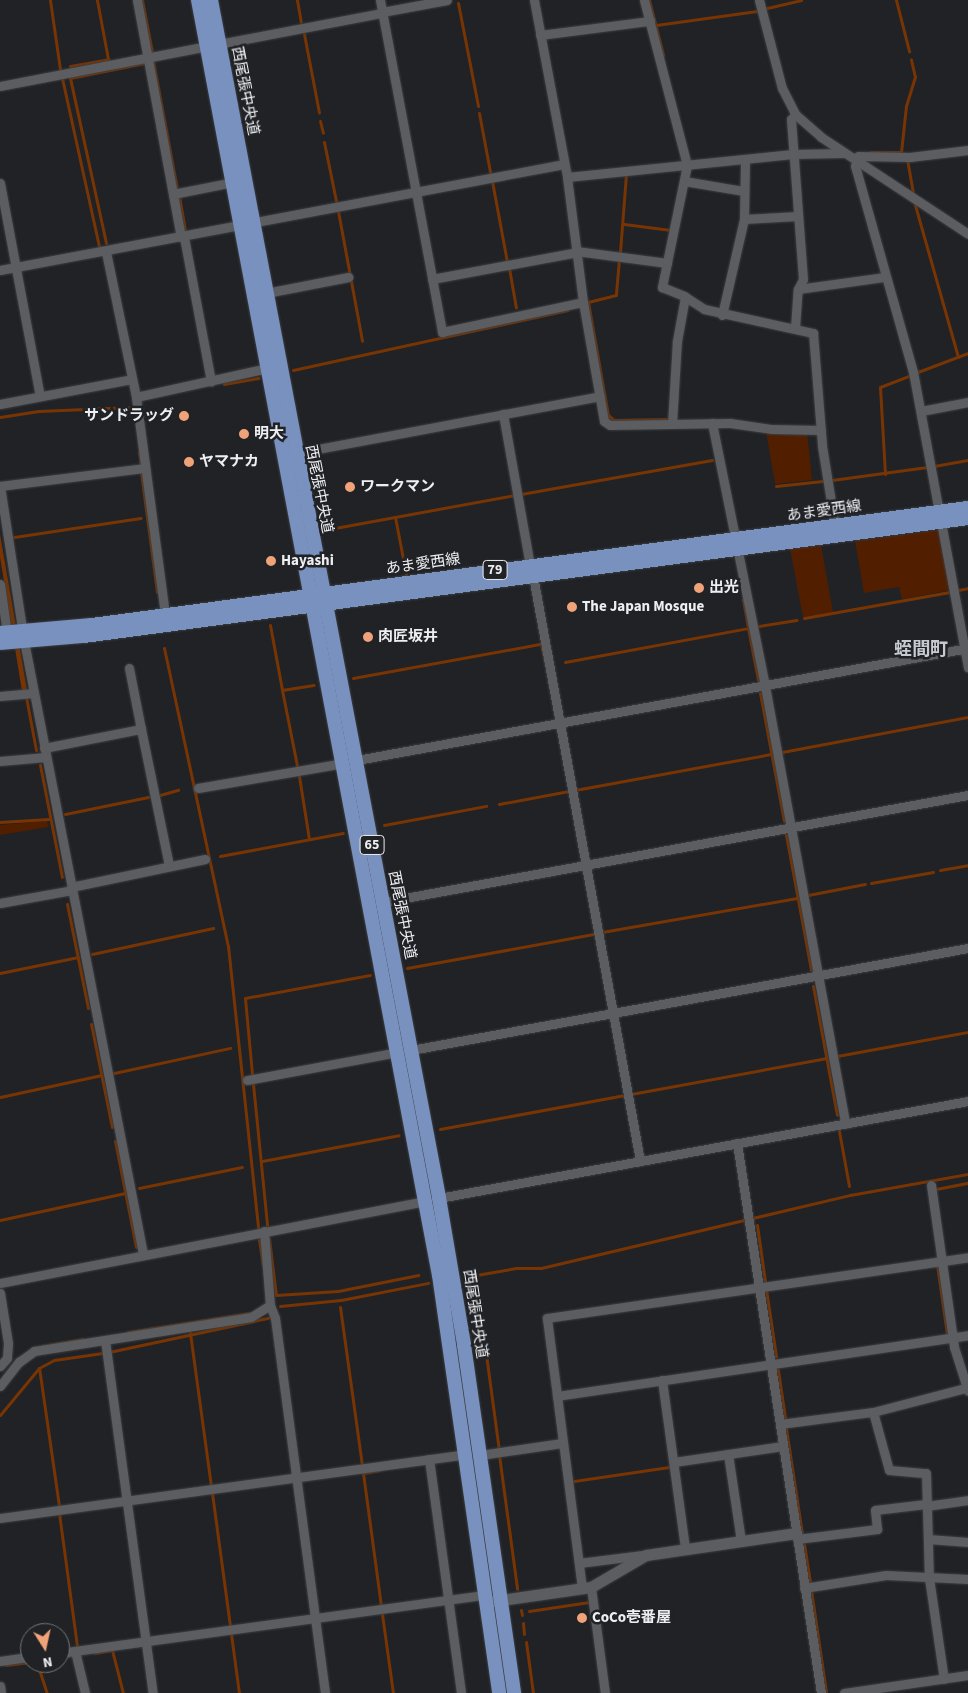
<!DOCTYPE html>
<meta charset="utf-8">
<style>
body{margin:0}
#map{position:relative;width:968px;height:1693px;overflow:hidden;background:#202226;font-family:"Source Sans 3","Noto Sans JP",sans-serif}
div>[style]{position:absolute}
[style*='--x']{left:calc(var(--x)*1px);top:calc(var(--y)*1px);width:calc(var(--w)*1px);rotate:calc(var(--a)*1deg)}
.green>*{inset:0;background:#511f00}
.water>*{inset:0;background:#783503}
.stream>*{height:3px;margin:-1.5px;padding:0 1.5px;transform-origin:1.5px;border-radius:1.5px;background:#783503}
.roads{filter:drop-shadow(0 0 1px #3c3e41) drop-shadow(0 0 1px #3c3e41)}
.minor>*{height:9px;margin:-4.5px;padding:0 4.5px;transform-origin:4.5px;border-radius:4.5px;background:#5b5d61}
.tertiary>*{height:11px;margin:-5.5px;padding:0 5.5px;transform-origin:5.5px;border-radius:5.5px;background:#5b5d61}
.primary>*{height:14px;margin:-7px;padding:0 7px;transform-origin:7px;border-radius:7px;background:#7991bf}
.dots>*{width:14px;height:14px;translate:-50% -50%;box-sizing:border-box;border:2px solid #202226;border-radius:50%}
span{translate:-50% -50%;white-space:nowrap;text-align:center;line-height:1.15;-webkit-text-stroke:5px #202226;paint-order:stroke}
.shield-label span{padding:1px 4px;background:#202226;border:1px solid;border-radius:4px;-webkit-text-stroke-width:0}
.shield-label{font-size:14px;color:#edeef1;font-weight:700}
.street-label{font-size:15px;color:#edeef1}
.poi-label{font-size:15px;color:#edeef1;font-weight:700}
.right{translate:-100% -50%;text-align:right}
.left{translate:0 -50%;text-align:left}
.quarter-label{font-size:18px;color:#c7cacf;font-weight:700}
.north{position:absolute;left:20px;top:1623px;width:50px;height:50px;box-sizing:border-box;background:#202226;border:1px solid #727477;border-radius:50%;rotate:170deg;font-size:14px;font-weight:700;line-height:20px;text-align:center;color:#edeef1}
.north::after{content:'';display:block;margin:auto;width:18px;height:22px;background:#f0a279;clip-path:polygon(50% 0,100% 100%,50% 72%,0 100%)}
</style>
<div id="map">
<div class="green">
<i style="clip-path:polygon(766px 431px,807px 432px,812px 480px,775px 484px)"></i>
<i style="clip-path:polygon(938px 530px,951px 590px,902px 599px,899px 587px,864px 593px,855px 541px)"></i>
<i style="clip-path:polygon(821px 545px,833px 612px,803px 617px,790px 549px)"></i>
<i style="clip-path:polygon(47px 821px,48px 827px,0 835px,0 825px)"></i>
</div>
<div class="water">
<i style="clip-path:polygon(0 534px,27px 690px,22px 691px,0 557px)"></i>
</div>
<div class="stream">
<i style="--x:50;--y:0;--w:70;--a:81.8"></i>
<i style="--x:142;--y:0;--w:53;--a:79.1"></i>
<i style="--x:297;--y:0;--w:22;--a:80"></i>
<i style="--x:649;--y:0;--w:57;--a:75.7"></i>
<i style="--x:896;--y:0;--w:53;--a:75.7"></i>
<i style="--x:458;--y:3;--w:105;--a:79"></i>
<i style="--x:767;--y:8;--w:35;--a:-13"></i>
<i style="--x:656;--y:25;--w:102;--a:-7.9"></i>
<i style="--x:304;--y:34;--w:80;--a:79.2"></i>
<i style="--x:153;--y:61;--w:130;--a:79.4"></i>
<i style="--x:70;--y:66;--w:39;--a:-10"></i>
<i style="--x:108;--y:59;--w:60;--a:-100.6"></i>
<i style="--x:62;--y:78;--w:172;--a:77.6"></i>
<i style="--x:479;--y:113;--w:60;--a:79.4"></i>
<i style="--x:320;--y:121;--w:12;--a:76"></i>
<i style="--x:324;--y:142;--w:60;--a:78.5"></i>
<i style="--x:870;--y:152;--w:31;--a:0"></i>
<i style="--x:901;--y:152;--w:46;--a:-83.8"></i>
<i style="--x:906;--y:106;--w:30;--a:-73"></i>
<i style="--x:915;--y:77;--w:18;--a:-103"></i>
<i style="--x:907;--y:159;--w:34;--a:80"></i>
<i style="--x:492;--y:181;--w:82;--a:79.5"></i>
<i style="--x:179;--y:196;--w:34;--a:80"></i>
<i style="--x:915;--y:205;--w:158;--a:74.2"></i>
<i style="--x:338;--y:211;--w:132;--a:79.5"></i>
<i style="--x:624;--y:224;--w:47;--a:7.3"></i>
<i style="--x:106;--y:243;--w:169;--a:-102.3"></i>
<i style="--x:70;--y:78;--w:76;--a:-11.3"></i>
<i style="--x:620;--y:252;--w:78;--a:-85.6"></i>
<i style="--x:619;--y:259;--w:36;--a:95"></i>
<i style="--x:616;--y:295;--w:29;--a:166"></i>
<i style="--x:588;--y:302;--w:115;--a:80"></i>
<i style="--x:608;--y:415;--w:8;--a:40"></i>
<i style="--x:614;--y:420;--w:55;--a:-1"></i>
<i style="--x:509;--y:268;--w:40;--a:80"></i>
<i style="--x:293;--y:370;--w:281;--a:-12.3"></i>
<i style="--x:915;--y:373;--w:57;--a:-20.7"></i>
<i style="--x:224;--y:384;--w:35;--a:-10"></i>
<i style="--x:0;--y:417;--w:39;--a:-9"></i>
<i style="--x:39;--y:411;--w:93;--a:-2.5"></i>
<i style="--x:132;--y:407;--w:12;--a:76"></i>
<i style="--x:139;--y:452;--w:14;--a:82"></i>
<i style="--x:934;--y:466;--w:35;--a:-10"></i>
<i style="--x:141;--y:472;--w:121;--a:82.4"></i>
<i style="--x:885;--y:474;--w:87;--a:-93.3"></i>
<i style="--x:880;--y:387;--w:33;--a:-21"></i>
<i style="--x:832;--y:480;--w:96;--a:-7.8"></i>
<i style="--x:776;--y:486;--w:47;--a:-6.1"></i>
<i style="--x:521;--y:494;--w:194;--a:-10.1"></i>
<i style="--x:395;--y:517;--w:58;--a:79.1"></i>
<i style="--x:324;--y:530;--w:193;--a:-10.4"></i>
<i style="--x:14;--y:537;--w:128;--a:-8.5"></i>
<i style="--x:958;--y:590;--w:10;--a:-11"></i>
<i style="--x:743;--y:599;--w:29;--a:80"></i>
<i style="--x:804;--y:618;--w:148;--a:-10.1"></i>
<i style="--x:270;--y:625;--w:66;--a:79.5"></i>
<i style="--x:282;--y:690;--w:32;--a:-9"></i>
<i style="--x:759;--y:626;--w:38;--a:-9"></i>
<i style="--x:164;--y:648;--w:305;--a:77.9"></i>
<i style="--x:228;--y:946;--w:283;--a:83.9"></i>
<i style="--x:565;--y:662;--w:186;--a:-10.5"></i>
<i style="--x:748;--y:628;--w:53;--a:79.1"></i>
<i style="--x:353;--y:678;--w:191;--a:-10.3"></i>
<i style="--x:541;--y:644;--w:23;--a:77"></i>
<i style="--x:282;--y:690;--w:77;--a:78.8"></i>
<i style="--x:760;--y:693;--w:130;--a:79.4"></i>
<i style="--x:26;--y:697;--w:54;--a:79.3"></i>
<i style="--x:782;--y:752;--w:189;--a:-10.7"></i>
<i style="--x:40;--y:765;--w:114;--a:78.9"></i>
<i style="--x:299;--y:776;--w:64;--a:81"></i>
<i style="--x:575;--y:790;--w:199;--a:-10.4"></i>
<i style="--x:160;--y:795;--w:19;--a:-16"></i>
<i style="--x:499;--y:804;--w:71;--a:-10.5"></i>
<i style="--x:65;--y:814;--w:85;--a:-11.6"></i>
<i style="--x:0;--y:822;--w:49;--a:-3.5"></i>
<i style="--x:384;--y:825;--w:104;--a:-10.6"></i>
<i style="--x:786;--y:835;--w:137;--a:79.5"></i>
<i style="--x:220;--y:856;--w:125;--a:-10.6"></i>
<i style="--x:940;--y:870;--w:28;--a:-10"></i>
<i style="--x:871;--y:883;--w:63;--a:-10.1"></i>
<i style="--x:808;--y:895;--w:58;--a:-10.9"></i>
<i style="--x:67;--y:904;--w:106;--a:78.6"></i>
<i style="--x:602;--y:932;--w:198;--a:-9.9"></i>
<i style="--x:92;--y:954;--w:124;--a:-12.1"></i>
<i style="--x:407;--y:968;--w:191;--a:-10.3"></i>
<i style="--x:0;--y:973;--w:80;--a:-11.6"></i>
<i style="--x:813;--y:986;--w:131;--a:79.5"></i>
<i style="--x:91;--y:1024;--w:105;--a:78.5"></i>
<i style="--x:837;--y:1056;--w:133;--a:-10.4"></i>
<i style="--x:114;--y:1073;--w:119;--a:-12.2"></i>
<i style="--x:252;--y:1074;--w:76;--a:-95.3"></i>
<i style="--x:245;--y:998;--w:127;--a:-10.4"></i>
<i style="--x:253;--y:1084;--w:142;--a:84.3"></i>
<i style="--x:631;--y:1094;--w:199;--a:-10.4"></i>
<i style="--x:0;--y:1097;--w:104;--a:-12.2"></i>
<i style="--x:440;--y:1129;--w:188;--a:-10.4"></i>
<i style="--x:839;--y:1131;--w:56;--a:79.7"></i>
<i style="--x:115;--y:1141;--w:108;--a:78.8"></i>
<i style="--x:262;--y:1161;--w:139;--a:-10.7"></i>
<i style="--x:139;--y:1188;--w:105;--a:-11.5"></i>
<i style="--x:936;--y:1189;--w:33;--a:-11"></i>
<i style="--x:0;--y:1220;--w:128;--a:-12.2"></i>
<i style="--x:757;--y:1225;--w:57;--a:81.9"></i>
<i style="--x:269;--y:1239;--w:56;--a:82.9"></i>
<i style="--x:276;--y:1295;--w:62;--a:-3.7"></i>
<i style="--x:338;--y:1291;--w:82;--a:-11.3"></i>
<i style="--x:259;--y:1240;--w:25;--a:81"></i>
<i style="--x:937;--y:1265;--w:70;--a:81.8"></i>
<i style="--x:465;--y:1277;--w:52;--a:-10"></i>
<i style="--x:516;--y:1268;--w:25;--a:0"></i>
<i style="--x:541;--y:1268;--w:318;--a:-13.3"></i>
<i style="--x:850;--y:1195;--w:120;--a:-10.1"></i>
<i style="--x:477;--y:1284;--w:53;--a:82.5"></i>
<i style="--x:766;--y:1289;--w:68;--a:81.5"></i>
<i style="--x:280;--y:1306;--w:61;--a:-5.6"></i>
<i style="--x:341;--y:1300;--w:89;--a:-11.1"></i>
<i style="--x:340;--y:1307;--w:161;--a:82.1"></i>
<i style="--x:128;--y:1332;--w:123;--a:-8.9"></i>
<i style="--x:190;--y:1333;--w:154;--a:82.2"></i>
<i style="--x:42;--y:1346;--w:41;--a:-9.9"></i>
<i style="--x:485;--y:1347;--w:104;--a:82.3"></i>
<i style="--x:109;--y:1352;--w:163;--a:-12.1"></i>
<i style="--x:778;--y:1370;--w:49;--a:81.7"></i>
<i style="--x:0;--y:1415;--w:61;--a:-50.3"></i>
<i style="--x:786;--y:1428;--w:107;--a:81.4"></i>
<i style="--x:499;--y:1455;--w:135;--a:82.3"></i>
<i style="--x:380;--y:1470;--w:17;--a:170"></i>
<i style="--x:363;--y:1473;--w:134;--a:82.3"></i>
<i style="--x:574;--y:1481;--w:96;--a:-8.4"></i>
<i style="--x:212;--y:1493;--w:135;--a:82.3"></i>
<i style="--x:59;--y:1506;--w:139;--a:-98.2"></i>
<i style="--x:39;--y:1368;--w:17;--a:-28"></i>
<i style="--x:54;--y:1360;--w:49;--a:-8.1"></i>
<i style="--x:59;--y:1513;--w:134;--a:82.3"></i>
<i style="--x:804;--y:1544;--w:39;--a:81"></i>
<i style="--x:811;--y:1590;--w:102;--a:81.6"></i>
<i style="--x:521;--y:1610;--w:5;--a:79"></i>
<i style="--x:529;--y:1611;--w:61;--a:-8.5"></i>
<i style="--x:382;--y:1614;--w:80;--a:82.1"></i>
<i style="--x:523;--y:1623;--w:11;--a:85"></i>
<i style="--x:231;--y:1634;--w:60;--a:82.3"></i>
<i style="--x:526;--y:1642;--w:51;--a:82.2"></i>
<i style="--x:95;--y:1653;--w:17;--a:-10"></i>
<i style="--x:112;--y:1650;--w:44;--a:75.7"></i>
<i style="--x:60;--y:1657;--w:9;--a:-6"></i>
<i style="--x:37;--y:1663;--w:32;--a:72"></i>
<i style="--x:6;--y:1665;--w:24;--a:-7"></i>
</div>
<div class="roads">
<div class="minor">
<i style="--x:137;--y:0;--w:241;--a:79.5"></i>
<i style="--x:380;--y:0;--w:338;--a:79.4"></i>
<i style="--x:442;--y:332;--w:144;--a:-12"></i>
<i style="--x:534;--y:0;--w:180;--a:79.4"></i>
<i style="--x:567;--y:177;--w:126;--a:82.7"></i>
<i style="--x:583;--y:302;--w:121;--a:80"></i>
<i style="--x:604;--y:421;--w:7;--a:34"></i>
<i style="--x:610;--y:425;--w:120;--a:-1"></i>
<i style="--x:730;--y:423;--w:41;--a:8.3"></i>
<i style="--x:771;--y:429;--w:50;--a:1.1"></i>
<i style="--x:644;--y:0;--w:171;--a:75.4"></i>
<i style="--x:687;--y:165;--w:125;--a:101.6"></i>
<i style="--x:662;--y:287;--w:24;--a:22"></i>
<i style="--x:684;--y:296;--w:24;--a:33"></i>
<i style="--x:704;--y:309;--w:112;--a:12.4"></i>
<i style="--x:813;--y:333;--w:113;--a:85.4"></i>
<i style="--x:822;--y:446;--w:81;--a:80.8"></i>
<i style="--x:759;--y:0;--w:91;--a:75.4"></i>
<i style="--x:782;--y:88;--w:30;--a:63"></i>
<i style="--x:796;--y:115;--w:33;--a:41"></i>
<i style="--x:821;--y:137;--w:176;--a:33.4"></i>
<i style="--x:382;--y:12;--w:66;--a:-10.5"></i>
<i style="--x:540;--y:35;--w:111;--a:-7.3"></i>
<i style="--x:219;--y:44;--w:166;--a:-10.8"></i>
<i style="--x:0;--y:86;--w:211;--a:-10.9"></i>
<i style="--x:567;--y:177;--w:227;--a:-5.8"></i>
<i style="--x:793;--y:154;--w:52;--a:-1.1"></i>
<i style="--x:684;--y:181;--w:61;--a:9.5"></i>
<i style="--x:0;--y:183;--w:217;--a:79.4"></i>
<i style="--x:173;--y:194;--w:61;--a:-11.3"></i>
<i style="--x:744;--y:219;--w:54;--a:-3.2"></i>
<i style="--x:184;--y:237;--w:147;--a:79.4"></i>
<i style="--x:576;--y:251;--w:92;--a:7.5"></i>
<i style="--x:106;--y:252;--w:148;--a:78.3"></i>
<i style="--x:136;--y:397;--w:220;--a:82.4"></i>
<i style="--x:0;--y:270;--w:574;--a:-10.64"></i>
<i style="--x:432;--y:279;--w:147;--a:-10.5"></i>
<i style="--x:798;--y:289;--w:88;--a:-7.9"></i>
<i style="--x:266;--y:293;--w:84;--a:-11"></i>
<i style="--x:722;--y:315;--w:98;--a:-77.1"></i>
<i style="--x:744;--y:219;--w:59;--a:-89"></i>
<i style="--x:795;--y:328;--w:39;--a:-86"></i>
<i style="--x:798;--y:289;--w:11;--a:-63"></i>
<i style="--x:803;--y:279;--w:160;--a:-94.3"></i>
<i style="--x:791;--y:119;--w:6;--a:-39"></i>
<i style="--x:136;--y:397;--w:135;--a:-12.4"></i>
<i style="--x:0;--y:404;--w:134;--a:-10.7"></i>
<i style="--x:921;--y:411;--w:48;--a:-10.8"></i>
<i style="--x:503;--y:414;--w:154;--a:79.9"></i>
<i style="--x:712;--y:423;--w:268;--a:78.6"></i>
<i style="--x:765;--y:686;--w:445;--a:79.6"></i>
<i style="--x:672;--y:424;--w:83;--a:-86.6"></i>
<i style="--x:677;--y:341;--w:45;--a:-79.7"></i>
<i style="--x:296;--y:453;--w:309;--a:-10.6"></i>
<i style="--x:0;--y:486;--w:157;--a:81.2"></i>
<i style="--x:24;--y:641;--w:624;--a:79.01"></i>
<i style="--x:0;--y:486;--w:146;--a:-7.1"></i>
<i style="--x:939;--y:512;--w:142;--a:-100.5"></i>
<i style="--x:913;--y:372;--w:214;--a:-105.7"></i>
<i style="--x:855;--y:166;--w:10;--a:-73"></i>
<i style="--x:858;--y:156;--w:52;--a:1.1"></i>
<i style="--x:910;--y:157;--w:58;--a:-6.9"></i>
<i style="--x:941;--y:522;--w:148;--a:79.5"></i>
<i style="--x:533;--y:576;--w:595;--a:79.63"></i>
<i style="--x:0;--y:584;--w:49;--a:81.9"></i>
<i style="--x:129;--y:668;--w:62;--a:78.9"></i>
<i style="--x:0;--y:696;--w:34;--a:-5"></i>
<i style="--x:44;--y:748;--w:99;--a:-11.1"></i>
<i style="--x:141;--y:729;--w:140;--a:78.4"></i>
<i style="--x:357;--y:760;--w:621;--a:-10.39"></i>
<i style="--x:0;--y:761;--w:46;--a:-5"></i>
<i style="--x:198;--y:788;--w:148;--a:-9.7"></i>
<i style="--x:71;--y:887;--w:137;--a:-11.8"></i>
<i style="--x:383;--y:902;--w:595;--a:-10.37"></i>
<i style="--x:0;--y:903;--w:73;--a:-10.2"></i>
<i style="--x:411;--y:1050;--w:566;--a:-10.38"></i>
<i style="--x:247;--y:1080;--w:154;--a:-10.5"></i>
<i style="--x:737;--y:1143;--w:556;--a:81.32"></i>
<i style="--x:931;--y:1185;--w:164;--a:81.9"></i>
<i style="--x:954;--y:1347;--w:46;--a:72.3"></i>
<i style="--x:439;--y:1198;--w:538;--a:-10.39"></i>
<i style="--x:264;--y:1231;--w:74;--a:85.4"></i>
<i style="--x:270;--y:1305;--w:14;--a:69"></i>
<i style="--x:275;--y:1318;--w:378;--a:82.4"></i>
<i style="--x:0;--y:1283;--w:433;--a:-10.9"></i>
<i style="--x:0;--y:1293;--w:51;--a:80.9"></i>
<i style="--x:8;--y:1343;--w:15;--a:94"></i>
<i style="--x:7;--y:1358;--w:11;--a:131"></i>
<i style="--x:105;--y:1340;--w:356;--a:82.3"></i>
<i style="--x:662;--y:1380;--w:171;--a:82.2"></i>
<i style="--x:0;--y:1386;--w:31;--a:-52"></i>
<i style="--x:19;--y:1362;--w:19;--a:-36"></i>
<i style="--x:34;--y:1351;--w:220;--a:-8.9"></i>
<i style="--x:251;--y:1317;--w:22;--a:-32"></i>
<i style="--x:557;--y:1396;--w:416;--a:-8.4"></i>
<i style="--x:873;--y:1412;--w:60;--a:74.6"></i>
<i style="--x:889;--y:1470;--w:37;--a:5"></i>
<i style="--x:926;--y:1473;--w:105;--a:88.4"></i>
<i style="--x:929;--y:1578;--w:102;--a:81.6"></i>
<i style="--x:780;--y:1424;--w:94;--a:-7.4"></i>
<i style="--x:873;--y:1412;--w:95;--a:-14.6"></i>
<i style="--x:728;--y:1454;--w:88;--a:81.5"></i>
<i style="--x:480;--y:1455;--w:83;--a:-8.3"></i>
<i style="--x:429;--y:1459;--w:236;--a:82.2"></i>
<i style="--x:674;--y:1462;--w:110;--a:-8.4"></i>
<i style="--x:926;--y:1506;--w:42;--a:-8.1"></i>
<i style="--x:0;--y:1518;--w:471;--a:-7.8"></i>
<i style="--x:797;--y:1539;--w:81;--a:-7.1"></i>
<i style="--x:877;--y:1529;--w:19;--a:-96"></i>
<i style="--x:875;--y:1510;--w:51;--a:-6.7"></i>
<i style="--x:928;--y:1539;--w:40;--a:4.3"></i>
<i style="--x:579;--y:1563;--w:64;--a:-7.1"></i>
<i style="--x:591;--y:1587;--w:107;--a:82.5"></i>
<i style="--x:582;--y:1588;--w:272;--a:-97.4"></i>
<i style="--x:547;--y:1318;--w:425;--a:-8.2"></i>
<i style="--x:804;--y:1588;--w:83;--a:-9"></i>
<i style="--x:886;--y:1575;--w:82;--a:2.8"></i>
<i style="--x:75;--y:1651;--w:43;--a:76.6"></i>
<i style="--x:60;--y:1653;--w:430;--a:-7.8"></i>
<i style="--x:0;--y:1661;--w:30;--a:-8"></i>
<i style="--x:0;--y:1686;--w:7;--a:82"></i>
<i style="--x:844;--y:1693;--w:125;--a:-8.3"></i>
</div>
<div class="tertiary">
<i style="--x:494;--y:1601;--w:98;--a:-8.2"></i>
<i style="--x:591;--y:1587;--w:64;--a:-30.2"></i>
<i style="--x:646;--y:1555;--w:152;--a:-8.3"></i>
</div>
<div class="primary">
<i style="--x:198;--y:0;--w:1298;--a:79.3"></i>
<i style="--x:439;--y:1275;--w:422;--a:81.8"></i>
<i style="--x:211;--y:0;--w:1220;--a:79.22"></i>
<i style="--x:439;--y:1198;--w:149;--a:80.3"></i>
<i style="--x:464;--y:1345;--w:352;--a:81.8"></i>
<i style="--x:0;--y:633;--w:92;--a:-5"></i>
<i style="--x:92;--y:625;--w:884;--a:-7.61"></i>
<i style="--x:0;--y:643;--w:84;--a:-4.8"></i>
<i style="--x:84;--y:636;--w:892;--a:-7.6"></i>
</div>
</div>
<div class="dots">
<i style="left:184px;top:416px;background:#f0a279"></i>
<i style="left:244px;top:434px;background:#f0a279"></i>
<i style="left:189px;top:462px;background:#f0a279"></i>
<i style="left:350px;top:487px;background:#f0a279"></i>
<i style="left:271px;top:561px;background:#f0a279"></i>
<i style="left:699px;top:588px;background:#f0a279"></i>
<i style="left:572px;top:607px;background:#f0a279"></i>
<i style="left:368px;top:637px;background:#f0a279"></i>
<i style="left:582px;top:1618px;background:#f0a279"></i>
</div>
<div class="shield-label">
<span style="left:495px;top:570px">79</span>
<span style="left:372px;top:845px">65</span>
</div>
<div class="street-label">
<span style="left:245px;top:91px;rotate:79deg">西尾張中央道</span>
<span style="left:319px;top:489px;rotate:79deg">西尾張中央道</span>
<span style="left:824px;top:511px;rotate:-8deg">あま愛西線</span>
<span style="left:423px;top:564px;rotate:-8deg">あま愛西線</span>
<span style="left:402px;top:915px;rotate:79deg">西尾張中央道</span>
<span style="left:475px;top:1314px;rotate:81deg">西尾張中央道</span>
</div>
<div class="poi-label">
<span class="right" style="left:174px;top:416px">サンドラッグ</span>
<span class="left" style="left:254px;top:434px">明大</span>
<span class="left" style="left:199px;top:462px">ヤマナカ</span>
<span class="left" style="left:360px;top:487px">ワークマン</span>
<span class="left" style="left:281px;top:561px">Hayashi</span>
<span class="left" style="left:709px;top:588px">出光</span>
<span class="left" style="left:582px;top:607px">The Japan Mosque</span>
<span class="left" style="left:378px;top:637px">肉匠坂井</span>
<span class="left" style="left:592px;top:1618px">CoCo壱番屋</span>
</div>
<div class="quarter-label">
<span style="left:921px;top:650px">蛭間町</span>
</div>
<div class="north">N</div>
</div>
